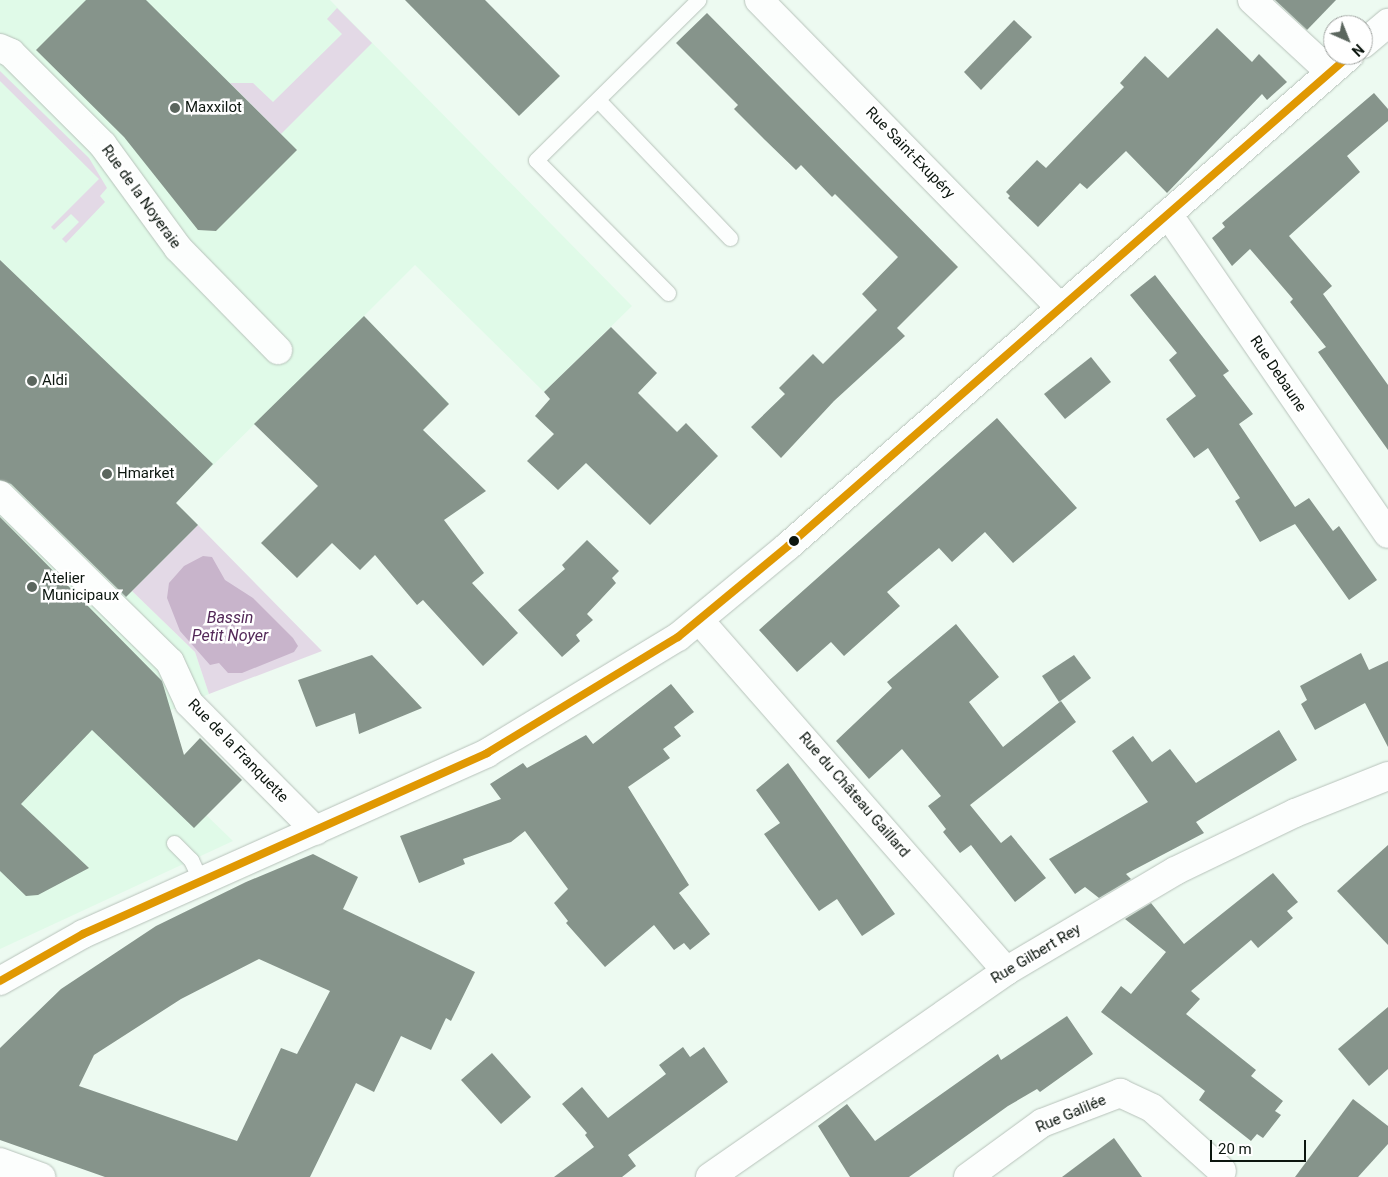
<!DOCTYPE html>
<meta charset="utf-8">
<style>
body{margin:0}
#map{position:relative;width:1388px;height:1177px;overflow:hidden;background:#edfaf1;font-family:Roboto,sans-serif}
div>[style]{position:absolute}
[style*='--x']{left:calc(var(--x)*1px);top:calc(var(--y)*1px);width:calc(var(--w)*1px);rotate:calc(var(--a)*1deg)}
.built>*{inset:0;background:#e0fae8}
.green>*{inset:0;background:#e3d9e6}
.water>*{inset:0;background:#c8b4cb}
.building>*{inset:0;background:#86948b}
.roads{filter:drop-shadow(0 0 1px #b7c2ba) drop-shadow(0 0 1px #b7c2ba)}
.lane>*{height:15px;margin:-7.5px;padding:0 7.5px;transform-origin:7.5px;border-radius:7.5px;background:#fcfefd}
.street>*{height:28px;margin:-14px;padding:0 14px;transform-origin:14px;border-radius:14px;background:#fcfefd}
.secondary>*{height:28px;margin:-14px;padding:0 14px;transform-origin:14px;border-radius:14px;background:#fcfefd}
.bus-1>*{height:8px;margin:-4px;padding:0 4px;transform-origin:4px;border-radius:4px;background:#e09802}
.dots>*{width:14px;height:14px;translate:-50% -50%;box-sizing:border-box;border:2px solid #fff;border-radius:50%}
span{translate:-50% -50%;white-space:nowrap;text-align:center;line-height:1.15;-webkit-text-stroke:5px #fff;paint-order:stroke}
.poi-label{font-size:15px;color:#0c160f}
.left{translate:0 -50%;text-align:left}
.street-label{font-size:15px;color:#0c160f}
.water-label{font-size:16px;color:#532858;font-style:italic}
.north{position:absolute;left:1323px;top:15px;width:50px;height:50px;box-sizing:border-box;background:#fff;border:1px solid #9ea29f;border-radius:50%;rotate:136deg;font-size:14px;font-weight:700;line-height:20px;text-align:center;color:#0c160f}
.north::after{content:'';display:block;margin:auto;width:18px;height:22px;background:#5b665e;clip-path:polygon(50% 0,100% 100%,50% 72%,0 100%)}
.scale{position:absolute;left:1210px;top:1140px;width:96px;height:22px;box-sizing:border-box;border:2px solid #0c160f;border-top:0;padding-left:6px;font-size:15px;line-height:18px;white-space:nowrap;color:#0c160f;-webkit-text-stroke:4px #fff;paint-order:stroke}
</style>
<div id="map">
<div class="built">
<i style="clip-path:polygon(0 0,330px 0,632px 306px,544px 392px,415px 265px,364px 316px,449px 403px,423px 430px,266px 413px,195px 483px,176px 503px,198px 525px,132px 591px,195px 652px,209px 694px,171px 710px,134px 745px,233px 841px,0 949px)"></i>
</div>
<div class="green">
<i style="clip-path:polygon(337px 8px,372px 43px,281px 134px,230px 83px,253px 83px,273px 102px,342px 34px,327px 19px)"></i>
<i style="clip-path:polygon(0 71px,89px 158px,107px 188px,100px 196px,105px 202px,66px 243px,62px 239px,79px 222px,71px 214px,54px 230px,51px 227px,99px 179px,0 81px)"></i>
<i style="clip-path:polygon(198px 525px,322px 651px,209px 694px,195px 652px,132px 591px)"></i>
</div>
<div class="water">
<i style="clip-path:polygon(203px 556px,212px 557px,225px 580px,253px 598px,293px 638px,298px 646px,294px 652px,242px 673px,228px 673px,219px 663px,210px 665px,180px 631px,167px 598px,169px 583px,184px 566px)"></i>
</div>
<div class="building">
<i style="clip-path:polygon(86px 0,146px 0,297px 150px,216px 231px,198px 230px,124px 137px,36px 50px)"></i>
<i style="clip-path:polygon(405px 0,485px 0,560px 76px,519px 116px)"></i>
<i style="clip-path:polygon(1275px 0,1336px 0,1307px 30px)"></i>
<i style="clip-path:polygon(707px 13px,958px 267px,897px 328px,905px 336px,834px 401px,781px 458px,751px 427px,785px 394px,779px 388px,813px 354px,823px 364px,877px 310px,862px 294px,898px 257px,835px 194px,832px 197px,801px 165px,796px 170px,765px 140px,734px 109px,738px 105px,676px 43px)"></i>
<i style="clip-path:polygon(1014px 20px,1032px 37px,981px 90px,964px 72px)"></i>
<i style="clip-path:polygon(1217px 28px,1252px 62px,1259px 54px,1287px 82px,1267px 100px,1262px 94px,1167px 193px,1126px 151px,1087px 189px,1080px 183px,1038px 227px,1008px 198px,1010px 196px,1006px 192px,1037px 160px,1046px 168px,1124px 87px,1120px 83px,1145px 56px,1168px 78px)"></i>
<i style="clip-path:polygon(1374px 93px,1388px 109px,1388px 121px,1347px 156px,1360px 172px,1289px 236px,1332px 286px,1323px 294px,1388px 385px,1388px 450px,1318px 352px,1326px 347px,1290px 302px,1293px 299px,1250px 249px,1232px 266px,1212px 238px,1225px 227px,1222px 223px)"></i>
<i style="clip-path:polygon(0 260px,213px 464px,176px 503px,198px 525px,126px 597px,11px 484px,0 480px)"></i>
<i style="clip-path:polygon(1155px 275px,1229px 371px,1223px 375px,1253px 414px,1239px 424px,1295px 507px,1309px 498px,1333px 531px,1339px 526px,1377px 580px,1349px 600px,1295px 524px,1260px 542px,1235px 501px,1240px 498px,1208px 448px,1194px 458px,1166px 419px,1196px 396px,1169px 360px,1177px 353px,1130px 295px)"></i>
<i style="clip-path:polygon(364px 316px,449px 404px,423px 430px,486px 491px,444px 520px,484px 573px,472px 583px,518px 633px,483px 666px,423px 600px,417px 605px,375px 555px,360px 570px,332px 543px,297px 578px,261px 543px,318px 486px,254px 424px)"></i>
<i style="clip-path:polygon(611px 327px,657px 373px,638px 393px,677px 432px,686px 423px,718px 456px,650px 525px,586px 463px,558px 490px,527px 461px,554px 434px,535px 416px,550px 399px,544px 392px)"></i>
<i style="clip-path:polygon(1091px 357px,1111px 382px,1065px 419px,1044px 394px)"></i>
<i style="clip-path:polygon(997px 418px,1077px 508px,1013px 563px,985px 532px,952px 562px,939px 548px,887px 592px,900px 606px,844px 656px,831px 642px,797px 672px,759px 630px)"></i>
<i style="clip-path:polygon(0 517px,162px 681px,184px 755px,200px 738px,242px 780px,194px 828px,92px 730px,21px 804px,89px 868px,38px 895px,26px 896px,0 871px)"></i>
<i style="clip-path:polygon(587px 540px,619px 571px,612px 578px,616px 583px,587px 614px,593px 620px,576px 635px,580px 641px,562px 657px,518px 610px,565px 569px,562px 565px)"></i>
<i style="clip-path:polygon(956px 624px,999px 677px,969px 702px,1003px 747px,1061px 701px,1076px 722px,970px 805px,1001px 843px,1011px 835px,1046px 878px,1015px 902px,971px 845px,960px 853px,943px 832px,946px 829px,928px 806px,941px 796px,902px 749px,869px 779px,836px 741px,892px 688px,887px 682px)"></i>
<i style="clip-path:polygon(1361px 653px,1369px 670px,1388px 661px,1388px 747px,1365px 703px,1315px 730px,1301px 704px,1307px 700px,1300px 686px)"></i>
<i style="clip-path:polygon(372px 655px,422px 708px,359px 734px,355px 713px,316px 727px,298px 680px)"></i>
<i style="clip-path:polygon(1074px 655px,1091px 678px,1059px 702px,1042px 676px)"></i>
<i style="clip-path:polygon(671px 684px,694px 712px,674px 727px,681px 736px,663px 749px,670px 758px,628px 787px,689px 885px,679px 893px,710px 934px,690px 950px,684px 943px,674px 950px,654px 925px,605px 967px,566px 923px,568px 921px,554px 903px,568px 889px,525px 831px,511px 842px,463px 859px,465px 864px,419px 883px,400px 836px,501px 799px,490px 784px,523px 763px,527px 768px,586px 735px,593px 744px)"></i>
<i style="clip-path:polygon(1279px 730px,1297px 760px,1196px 822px,1204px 833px,1126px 874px,1131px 879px,1099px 898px,1085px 887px,1075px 894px,1049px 859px,1148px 802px,1112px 751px,1133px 736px,1152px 762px,1170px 749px,1196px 783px)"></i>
<i style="clip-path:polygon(788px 763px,895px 914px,862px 936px,837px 899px,819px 911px,764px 834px,780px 823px,756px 790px)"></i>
<i style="clip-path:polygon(1388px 845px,1388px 945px,1337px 891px)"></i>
<i style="clip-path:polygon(evenodd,313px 854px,358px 877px,343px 909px,475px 972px,451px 1021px,446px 1018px,431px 1050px,401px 1036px,374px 1092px,356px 1083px,310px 1177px,105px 1177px,0 1140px,0 1048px,61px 989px,156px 926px,246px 882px,313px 854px,259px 959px,330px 991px,297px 1054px,281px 1048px,237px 1141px,79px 1086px,94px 1055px,181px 999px,259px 959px)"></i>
<i style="clip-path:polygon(1273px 873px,1298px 902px,1287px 911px,1293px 918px,1258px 948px,1251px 940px,1191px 991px,1200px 999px,1186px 1014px,1256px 1070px,1251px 1076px,1283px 1101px,1275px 1111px,1281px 1115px,1263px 1138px,1257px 1134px,1251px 1141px,1199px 1100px,1205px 1091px,1101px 1012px,1121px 986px,1131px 994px,1166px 952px,1125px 919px,1151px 903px,1184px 944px)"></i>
<i style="clip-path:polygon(1388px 1007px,1388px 1069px,1369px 1086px,1338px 1049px)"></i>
<i style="clip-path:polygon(1067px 1016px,1093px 1054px,1040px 1092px,1037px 1089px,1008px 1106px,909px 1177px,850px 1177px,818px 1126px,847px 1104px,875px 1141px,998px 1054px,1001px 1060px)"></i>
<i style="clip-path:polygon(683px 1047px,690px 1057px,704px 1047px,728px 1082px,628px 1155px,636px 1166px,622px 1177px,554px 1177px,594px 1147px,585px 1135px,587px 1133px,562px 1104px,582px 1087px,608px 1118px,666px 1074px,659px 1065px)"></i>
<i style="clip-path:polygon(492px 1053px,531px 1097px,501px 1124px,461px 1080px)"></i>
<i style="clip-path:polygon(1353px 1099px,1388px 1126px,1388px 1144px,1358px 1177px,1295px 1177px)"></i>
<i style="clip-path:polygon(1114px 1138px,1142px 1177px,1062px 1177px)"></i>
</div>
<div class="roads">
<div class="lane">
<i style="--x:598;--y:100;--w:191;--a:46.3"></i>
<i style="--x:668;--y:293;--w:187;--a:-134.8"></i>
<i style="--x:536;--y:160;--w:228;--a:-44.6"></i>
<i style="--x:174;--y:843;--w:24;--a:45"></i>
<i style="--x:191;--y:860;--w:23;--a:65"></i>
</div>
<div class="street">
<i style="--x:759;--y:0;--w:430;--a:45.6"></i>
<i style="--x:1252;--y:0;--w:106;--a:42.7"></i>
<i style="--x:0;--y:48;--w:12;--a:24"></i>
<i style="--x:11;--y:53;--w:130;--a:45"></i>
<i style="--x:103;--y:145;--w:127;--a:53.9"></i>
<i style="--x:178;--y:248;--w:143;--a:45.6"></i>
<i style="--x:1168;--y:214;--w:388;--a:55.5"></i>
<i style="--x:0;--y:495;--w:238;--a:44.5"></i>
<i style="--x:170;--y:662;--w:45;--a:65.1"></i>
<i style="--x:189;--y:703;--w:180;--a:45.2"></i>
<i style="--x:700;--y:621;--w:465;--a:48.8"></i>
<i style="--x:0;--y:1162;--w:44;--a:20.1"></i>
<i style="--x:710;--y:1177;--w:361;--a:-34.8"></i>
<i style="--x:1006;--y:971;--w:196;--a:-30.6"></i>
<i style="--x:1175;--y:871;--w:133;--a:-25.8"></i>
<i style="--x:1295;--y:813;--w:100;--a:-21.7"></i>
<i style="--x:968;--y:1177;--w:92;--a:-36.1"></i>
<i style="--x:1042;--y:1123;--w:84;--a:-21"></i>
<i style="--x:1120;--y:1093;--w:35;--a:25"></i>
<i style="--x:1152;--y:1108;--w:94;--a:42"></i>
</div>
<div class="secondary">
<i style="--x:1363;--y:44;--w:33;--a:-40"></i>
<i style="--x:0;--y:981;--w:95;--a:-29.5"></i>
<i style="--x:83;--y:934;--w:443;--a:-24.1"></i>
<i style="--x:487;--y:753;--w:223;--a:-31.3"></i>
<i style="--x:678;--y:637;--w:143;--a:-39.6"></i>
<i style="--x:788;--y:546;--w:746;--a:-41.14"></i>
</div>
</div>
<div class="bus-1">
<i style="--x:0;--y:981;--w:95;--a:-29.5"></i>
<i style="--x:83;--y:934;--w:443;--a:-24.1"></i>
<i style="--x:487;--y:753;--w:223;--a:-31.3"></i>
<i style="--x:678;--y:637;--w:143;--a:-39.6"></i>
<i style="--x:788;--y:546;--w:746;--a:-41.14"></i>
</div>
<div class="dots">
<i style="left:175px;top:108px;background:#5b665e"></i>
<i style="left:32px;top:381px;background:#5b665e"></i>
<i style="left:107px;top:474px;background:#5b665e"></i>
<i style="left:794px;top:541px;background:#0c160f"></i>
<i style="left:32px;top:587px;background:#5b665e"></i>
</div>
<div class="poi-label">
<span class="left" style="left:185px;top:108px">Maxxilot</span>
<span class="left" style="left:42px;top:381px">Aldi</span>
<span class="left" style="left:117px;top:474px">Hmarket</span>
<span class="left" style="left:42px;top:587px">Atelier<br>Municipaux</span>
</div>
<div class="street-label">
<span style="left:910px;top:153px;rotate:46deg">Rue Saint-Exupéry</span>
<span style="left:141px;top:197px;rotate:54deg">Rue de la Noyeraie</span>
<span style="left:1278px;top:374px;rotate:56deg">Rue Debaune</span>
<span style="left:238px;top:751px;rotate:46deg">Rue de la Franquette</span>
<span style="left:854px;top:795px;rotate:49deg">Rue du Château Gaillard</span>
<span style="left:1036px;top:954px;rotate:-31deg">Rue Gilbert Rey</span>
<span style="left:1071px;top:1114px;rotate:-23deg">Rue Galilée</span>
</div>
<div class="water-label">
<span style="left:230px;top:627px">Bassin<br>Petit Noyer</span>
</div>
<div class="north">N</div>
<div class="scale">20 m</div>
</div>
